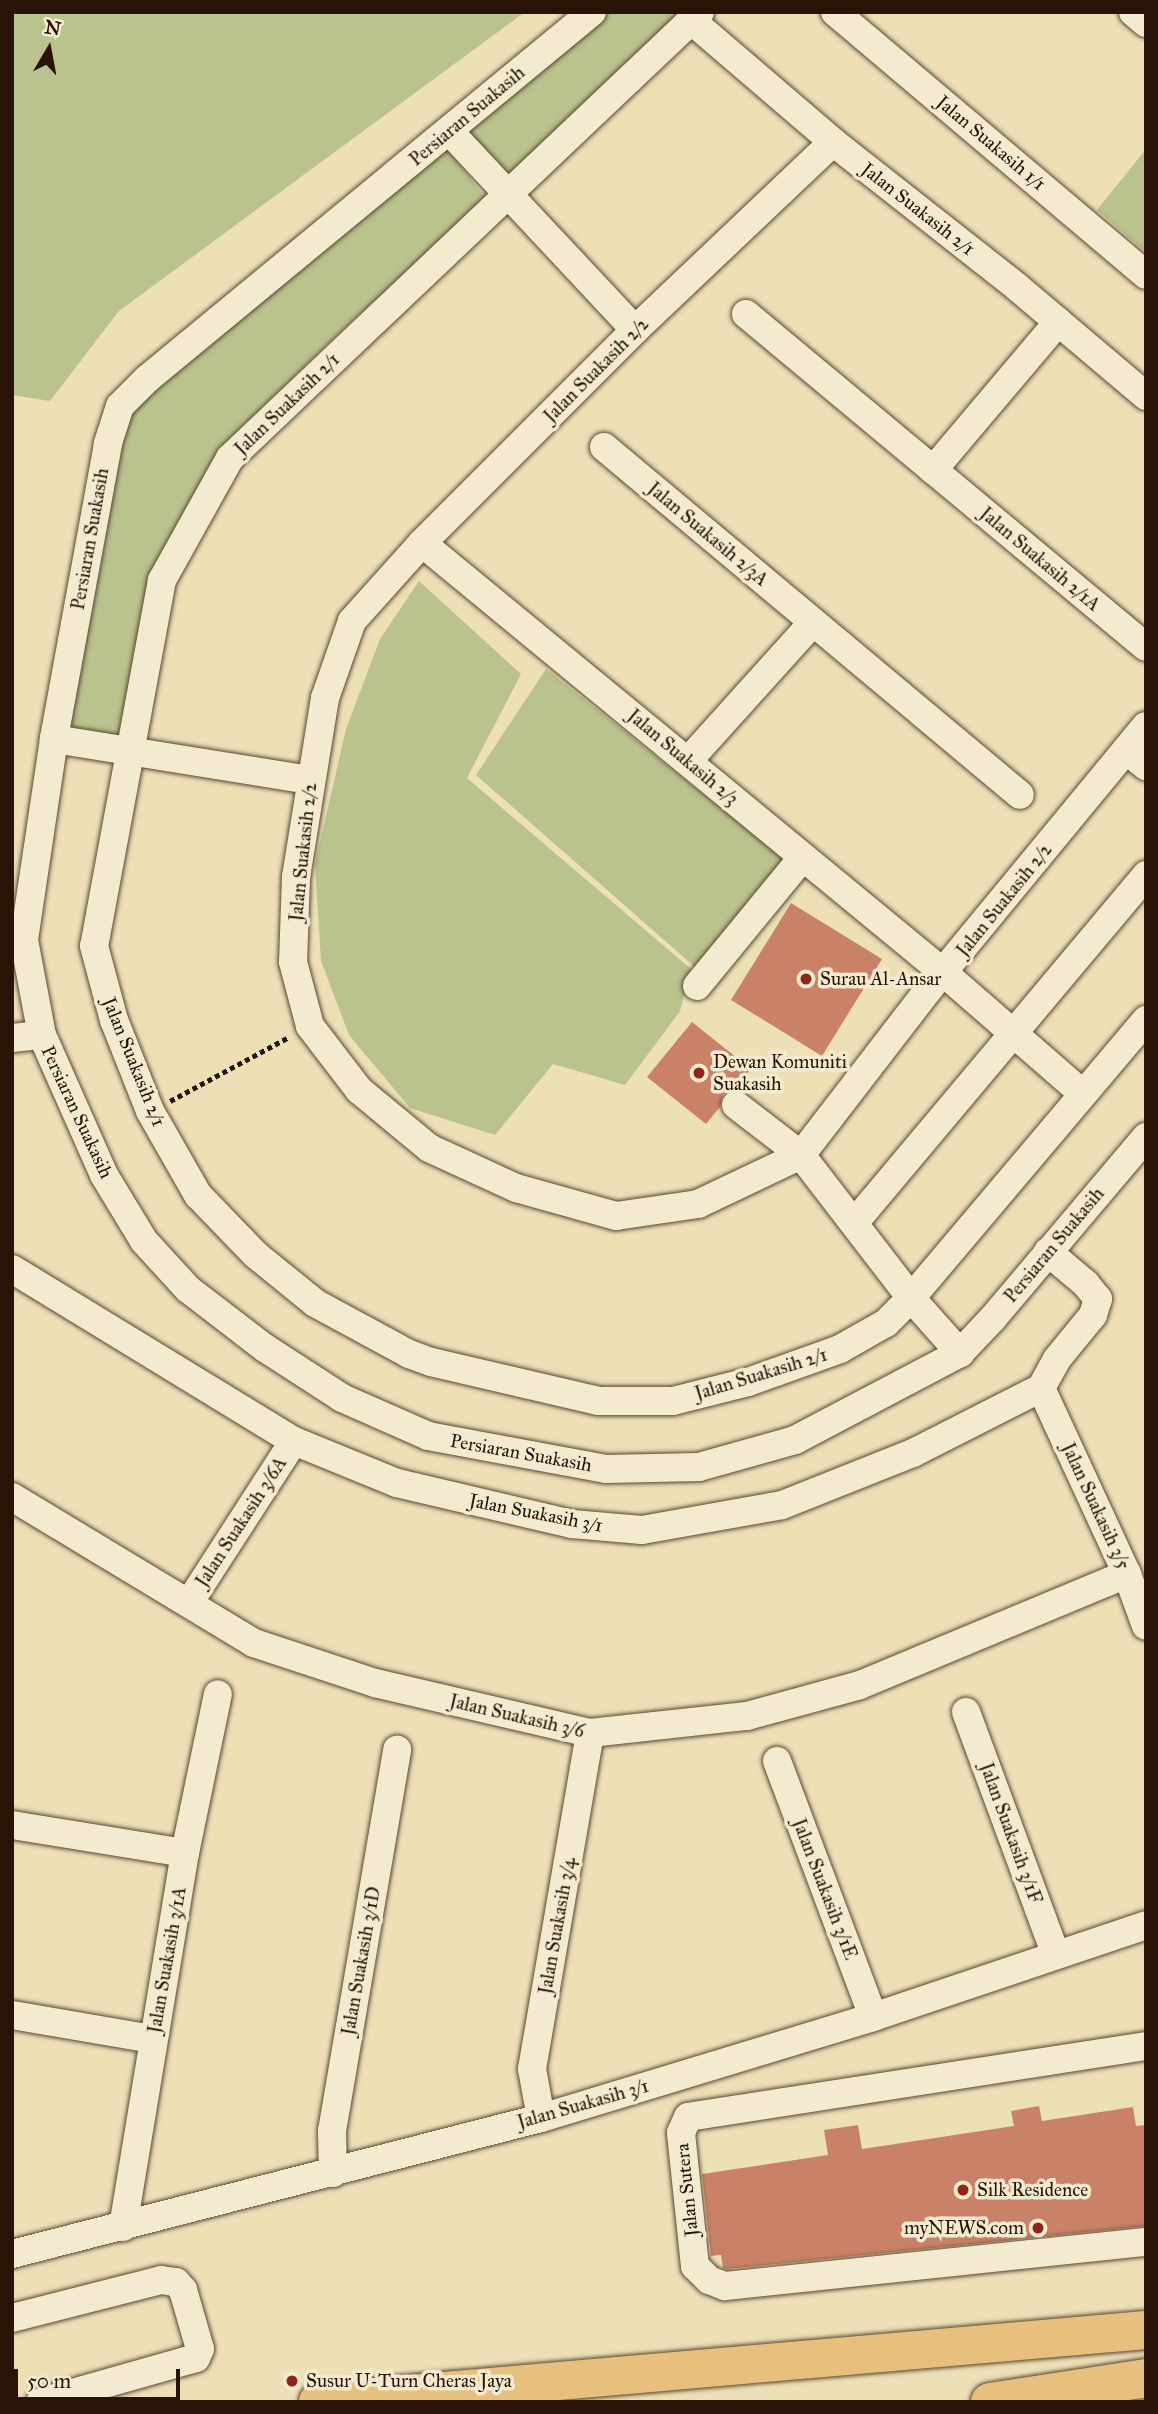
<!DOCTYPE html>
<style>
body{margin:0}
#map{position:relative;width:1158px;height:2414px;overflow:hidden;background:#ede0b7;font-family:"IM FELL Great Primer",serif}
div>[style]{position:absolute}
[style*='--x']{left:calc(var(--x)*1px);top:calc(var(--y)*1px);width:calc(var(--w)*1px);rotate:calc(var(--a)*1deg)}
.green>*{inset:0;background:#bac28d}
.building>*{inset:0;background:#c98267}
.path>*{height:4.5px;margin-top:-2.25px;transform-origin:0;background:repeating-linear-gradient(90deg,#291307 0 5px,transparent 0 8.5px)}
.roads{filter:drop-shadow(0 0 2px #5a4633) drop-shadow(0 0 2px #5a4633)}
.minor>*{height:28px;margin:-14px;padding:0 14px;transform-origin:14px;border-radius:14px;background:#f3ebd0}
.highway>*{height:38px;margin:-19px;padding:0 19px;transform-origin:19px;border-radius:19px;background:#e6c07c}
.dots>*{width:19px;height:19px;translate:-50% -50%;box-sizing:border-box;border:4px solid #f3ebd0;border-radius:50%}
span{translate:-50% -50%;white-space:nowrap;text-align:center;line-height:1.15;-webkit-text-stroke:7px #f3ebd0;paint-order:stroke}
.street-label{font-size:19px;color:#291307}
.poi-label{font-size:19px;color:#291307}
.left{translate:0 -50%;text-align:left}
.right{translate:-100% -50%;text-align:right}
.frame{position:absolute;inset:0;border:14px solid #291307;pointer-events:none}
.north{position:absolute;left:14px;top:14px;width:70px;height:70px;-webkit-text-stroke:5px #f3ebd0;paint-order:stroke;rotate:10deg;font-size:19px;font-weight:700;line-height:28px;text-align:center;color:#291307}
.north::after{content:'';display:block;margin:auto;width:24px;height:32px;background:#291307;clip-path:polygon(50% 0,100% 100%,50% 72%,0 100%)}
.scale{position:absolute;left:14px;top:2369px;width:166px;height:32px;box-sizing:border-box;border:4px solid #291307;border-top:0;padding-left:9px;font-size:21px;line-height:24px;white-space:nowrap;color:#291307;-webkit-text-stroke:5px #f3ebd0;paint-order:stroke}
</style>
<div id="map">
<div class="green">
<i style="clip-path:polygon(12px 12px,525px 12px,119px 311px,50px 401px,12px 395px)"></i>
<i style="clip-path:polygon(604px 12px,691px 12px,507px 183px,462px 132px)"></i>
<i style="clip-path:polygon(447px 149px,486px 198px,336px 336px,221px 447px,151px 575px,121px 740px,66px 730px,118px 447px,129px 411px)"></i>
<i style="clip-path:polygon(1146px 149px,1146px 252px,1097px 210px)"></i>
<i style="clip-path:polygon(419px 581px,521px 674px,467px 778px,691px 969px,680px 1011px,625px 1085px,553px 1064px,495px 1135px,410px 1108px,349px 1035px,321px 961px,315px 864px,346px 729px,380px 639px)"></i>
<i style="clip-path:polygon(546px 669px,786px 860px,696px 968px,476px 775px)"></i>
</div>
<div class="building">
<i style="clip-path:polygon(791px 903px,882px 959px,822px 1056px,731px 1000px)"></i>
<i style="clip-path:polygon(692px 1022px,751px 1069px,735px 1089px,723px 1094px,720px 1107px,706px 1124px,647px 1077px)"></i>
<i style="clip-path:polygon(1039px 2106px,1042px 2121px,1133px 2107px,1136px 2126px,1146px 2125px,1146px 2226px,727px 2269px,723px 2268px,721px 2255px,711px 2256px,702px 2174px,828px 2155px,824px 2130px,858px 2125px,862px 2149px,1014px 2126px,1011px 2111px)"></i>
</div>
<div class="path">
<i style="--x:170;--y:1101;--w:135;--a:-28.3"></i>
</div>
<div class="roads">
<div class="minor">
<i style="--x:592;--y:12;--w:577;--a:140.49"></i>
<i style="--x:147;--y:379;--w:38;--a:135"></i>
<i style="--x:120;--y:406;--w:40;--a:108"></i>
<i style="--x:108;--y:444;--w:300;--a:100.4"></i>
<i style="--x:54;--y:739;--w:203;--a:98.5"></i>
<i style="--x:24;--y:940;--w:97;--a:79.3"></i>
<i style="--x:42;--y:1035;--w:153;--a:66.1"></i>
<i style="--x:104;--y:1175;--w:77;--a:58.8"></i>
<i style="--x:144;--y:1241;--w:65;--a:47.5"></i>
<i style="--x:188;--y:1289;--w:97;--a:37.5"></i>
<i style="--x:265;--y:1348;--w:92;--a:33"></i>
<i style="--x:342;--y:1398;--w:94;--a:23.8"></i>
<i style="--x:428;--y:1436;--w:181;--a:10.5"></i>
<i style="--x:606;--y:1469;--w:93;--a:-1.2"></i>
<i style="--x:699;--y:1467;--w:100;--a:-15.7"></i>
<i style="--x:795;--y:1440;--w:187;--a:-27.8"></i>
<i style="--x:960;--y:1353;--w:48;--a:-46.7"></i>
<i style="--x:993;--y:1318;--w:237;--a:-49.8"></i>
<i style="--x:700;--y:12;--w:648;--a:136.5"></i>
<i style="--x:230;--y:458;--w:140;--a:119.1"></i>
<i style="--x:162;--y:580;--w:372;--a:100.5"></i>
<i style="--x:94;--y:946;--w:77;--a:74.9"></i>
<i style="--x:114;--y:1020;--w:98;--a:68.4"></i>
<i style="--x:150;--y:1111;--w:97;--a:60.3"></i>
<i style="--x:198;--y:1195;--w:83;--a:46"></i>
<i style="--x:256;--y:1255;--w:76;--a:39.1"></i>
<i style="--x:315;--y:1303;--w:107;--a:28.5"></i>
<i style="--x:409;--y:1354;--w:23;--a:20"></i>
<i style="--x:431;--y:1362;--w:171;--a:13.1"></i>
<i style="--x:598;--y:1401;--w:75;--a:0"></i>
<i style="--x:673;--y:1401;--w:77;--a:-14.2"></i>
<i style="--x:748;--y:1382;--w:98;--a:-19.7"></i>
<i style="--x:840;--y:1349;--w:53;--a:-29.5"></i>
<i style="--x:886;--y:1323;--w:35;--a:-45"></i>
<i style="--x:911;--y:1298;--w:364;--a:-49.8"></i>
<i style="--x:835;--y:12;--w:407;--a:40.2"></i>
<i style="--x:1133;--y:12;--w:17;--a:40"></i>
<i style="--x:692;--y:21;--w:186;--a:40.6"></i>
<i style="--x:833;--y:142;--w:234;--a:38.2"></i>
<i style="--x:1017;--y:287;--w:169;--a:40.2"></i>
<i style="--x:449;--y:131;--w:272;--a:46.9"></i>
<i style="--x:833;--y:142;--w:273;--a:136.5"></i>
<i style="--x:635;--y:330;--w:301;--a:135"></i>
<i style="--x:422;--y:543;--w:105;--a:131.9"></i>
<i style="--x:352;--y:621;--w:82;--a:109.3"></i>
<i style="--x:325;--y:698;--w:181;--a:99.2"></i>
<i style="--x:296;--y:877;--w:85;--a:92"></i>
<i style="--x:293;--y:962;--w:66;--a:75.1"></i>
<i style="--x:310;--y:1026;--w:81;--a:52.6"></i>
<i style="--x:359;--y:1090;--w:91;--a:39.6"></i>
<i style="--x:429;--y:1148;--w:96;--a:24.7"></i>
<i style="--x:516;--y:1188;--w:104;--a:15.6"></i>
<i style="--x:616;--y:1216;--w:83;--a:-8.3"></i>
<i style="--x:698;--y:1204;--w:114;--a:-25.4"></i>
<i style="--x:801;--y:1155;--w:208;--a:-52.4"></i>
<i style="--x:928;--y:990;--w:342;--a:-50.5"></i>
<i style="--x:746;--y:314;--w:520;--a:39.78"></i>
<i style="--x:604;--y:447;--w:542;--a:39.91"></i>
<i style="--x:933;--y:470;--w:194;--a:-49.8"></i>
<i style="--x:422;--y:543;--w:676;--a:39.48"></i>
<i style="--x:944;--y:973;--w:184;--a:41"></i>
<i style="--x:54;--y:739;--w:260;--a:9.1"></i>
<i style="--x:1126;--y:750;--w:26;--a:39"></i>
<i style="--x:688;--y:761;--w:187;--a:-48"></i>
<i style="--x:697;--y:986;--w:166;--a:-50.6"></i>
<i style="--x:12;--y:1038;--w:30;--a:-6"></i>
<i style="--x:736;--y:1105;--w:82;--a:37.6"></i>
<i style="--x:801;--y:1155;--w:180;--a:52.4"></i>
<i style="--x:911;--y:1298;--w:74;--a:48.3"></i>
<i style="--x:855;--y:1222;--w:453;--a:-50"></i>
<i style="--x:12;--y:1269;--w:330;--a:31.4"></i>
<i style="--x:294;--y:1441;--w:111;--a:22.2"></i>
<i style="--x:397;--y:1483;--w:180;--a:13.2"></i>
<i style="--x:572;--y:1524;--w:70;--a:4.9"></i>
<i style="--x:642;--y:1530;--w:142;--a:-10.1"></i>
<i style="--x:782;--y:1505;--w:141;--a:-21.7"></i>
<i style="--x:913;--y:1453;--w:144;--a:-26.9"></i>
<i style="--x:1041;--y:1388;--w:33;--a:-61"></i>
<i style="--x:1057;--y:1359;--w:57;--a:-50.7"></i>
<i style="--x:1093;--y:1315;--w:17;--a:-73"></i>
<i style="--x:1098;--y:1299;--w:19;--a:-129"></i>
<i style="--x:1086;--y:1284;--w:50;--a:-139.9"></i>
<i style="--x:1041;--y:1388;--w:205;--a:65.2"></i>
<i style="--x:1127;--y:1574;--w:55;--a:69.9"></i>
<i style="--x:12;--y:1497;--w:283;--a:31.1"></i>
<i style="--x:254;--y:1643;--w:127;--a:18.3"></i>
<i style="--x:375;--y:1683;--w:221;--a:13.1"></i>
<i style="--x:590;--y:1733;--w:158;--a:-6.2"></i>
<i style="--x:747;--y:1716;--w:117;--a:-15.3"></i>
<i style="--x:860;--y:1685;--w:289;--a:-22.6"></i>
<i style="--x:189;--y:1603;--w:193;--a:-57.1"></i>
<i style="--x:966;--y:1712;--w:259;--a:69.7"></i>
<i style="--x:777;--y:1761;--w:273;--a:69.4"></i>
<i style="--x:12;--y:1825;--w:175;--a:9.2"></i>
<i style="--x:12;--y:2015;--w:143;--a:9.7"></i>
<i style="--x:1146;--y:2046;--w:463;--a:171.2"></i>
<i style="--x:688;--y:2117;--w:17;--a:114"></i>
<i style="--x:681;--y:2133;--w:134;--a:84"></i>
<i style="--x:695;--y:2266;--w:20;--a:45"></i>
<i style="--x:709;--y:2280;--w:17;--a:21"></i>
<i style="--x:725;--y:2286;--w:423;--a:-6"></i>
<i style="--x:541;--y:2118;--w:50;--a:-100.4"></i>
<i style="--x:532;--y:2069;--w:341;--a:-80.2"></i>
<i style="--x:333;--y:2173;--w:42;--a:-91.4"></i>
<i style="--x:332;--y:2131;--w:387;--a:-80.3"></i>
<i style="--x:123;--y:2227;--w:379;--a:-80.6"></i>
<i style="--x:185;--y:1853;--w:162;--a:-78.3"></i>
<i style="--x:12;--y:2254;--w:546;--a:-14.42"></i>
<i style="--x:541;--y:2118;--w:347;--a:-16.9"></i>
<i style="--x:873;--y:2017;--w:288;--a:-18.6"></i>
<i style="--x:12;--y:2318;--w:154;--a:-14.3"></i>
<i style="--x:161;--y:2280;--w:15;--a:8"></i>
<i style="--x:176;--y:2282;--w:11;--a:49"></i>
<i style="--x:183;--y:2290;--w:61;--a:73.9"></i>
<i style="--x:200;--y:2349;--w:10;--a:114"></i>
<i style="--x:196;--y:2358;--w:162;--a:164.2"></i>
</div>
<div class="highway">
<i style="--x:318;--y:2402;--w:831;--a:-4.97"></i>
<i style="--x:990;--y:2402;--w:158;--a:-8.7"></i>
</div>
</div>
<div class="dots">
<i style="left:806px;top:979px;background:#8f2418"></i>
<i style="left:699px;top:1073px;background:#8f2418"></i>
<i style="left:963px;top:2190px;background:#8f2418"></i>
<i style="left:1038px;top:2228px;background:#8f2418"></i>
<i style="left:292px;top:2381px;background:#8f2418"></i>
</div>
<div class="street-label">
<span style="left:467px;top:116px;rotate:-40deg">Persiaran Suakasih</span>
<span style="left:991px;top:143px;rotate:40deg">Jalan Suakasih 1/1</span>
<span style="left:918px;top:209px;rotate:38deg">Jalan Suakasih 2/1</span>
<span style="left:596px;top:370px;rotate:-45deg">Jalan Suakasih 2/2</span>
<span style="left:287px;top:404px;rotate:-44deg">Jalan Suakasih 2/1</span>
<span style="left:708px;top:534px;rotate:40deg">Jalan Suakasih 2/3A</span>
<span style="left:90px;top:539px;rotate:-80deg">Persiaran Suakasih</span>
<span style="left:1040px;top:559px;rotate:40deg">Jalan Suakasih 2/1A</span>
<span style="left:683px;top:757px;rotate:40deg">Jalan Suakasih 2/3</span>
<span style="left:303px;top:852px;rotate:-84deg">Jalan Suakasih 2/2</span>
<span style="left:1004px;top:900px;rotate:-51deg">Jalan Suakasih 2/2</span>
<span style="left:134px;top:1062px;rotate:68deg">Jalan Suakasih 2/1</span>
<span style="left:77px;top:1112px;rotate:65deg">Persiaran Suakasih</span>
<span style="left:1054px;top:1245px;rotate:-50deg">Persiaran Suakasih</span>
<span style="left:761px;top:1374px;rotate:-17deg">Jalan Suakasih 2/1</span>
<span style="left:521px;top:1453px;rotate:10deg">Persiaran Suakasih</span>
<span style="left:1096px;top:1506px;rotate:65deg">Jalan Suakasih 3/5</span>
<span style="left:536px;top:1513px;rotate:11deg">Jalan Suakasih 3/1</span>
<span style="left:241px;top:1522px;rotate:-57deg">Jalan Suakasih 3/6A</span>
<span style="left:517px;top:1716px;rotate:13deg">Jalan Suakasih 3/6</span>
<span style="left:1011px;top:1833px;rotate:70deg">Jalan Suakasih 3/1F</span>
<span style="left:825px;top:1889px;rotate:69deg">Jalan Suakasih 3/1E</span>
<span style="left:557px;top:1926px;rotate:-80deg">Jalan Suakasih 3/4</span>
<span style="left:167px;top:1960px;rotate:-80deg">Jalan Suakasih 3/1A</span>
<span style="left:361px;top:1961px;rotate:-80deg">Jalan Suakasih 3/1D</span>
<span style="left:583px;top:2104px;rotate:-16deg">Jalan Suakasih 3/1</span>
<span style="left:687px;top:2190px;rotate:-96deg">Jalan Sutera</span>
</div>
<div class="poi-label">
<span class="left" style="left:820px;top:979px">Surau Al-Ansar</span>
<span class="left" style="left:713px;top:1073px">Dewan Komuniti<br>Suakasih</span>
<span class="left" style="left:977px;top:2190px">Silk Residence</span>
<span class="right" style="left:1024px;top:2228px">myNEWS.com</span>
<span class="left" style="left:306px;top:2381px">Susur U-Turn Cheras Jaya</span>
</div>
<div class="frame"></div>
<div class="north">N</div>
<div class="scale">50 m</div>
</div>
